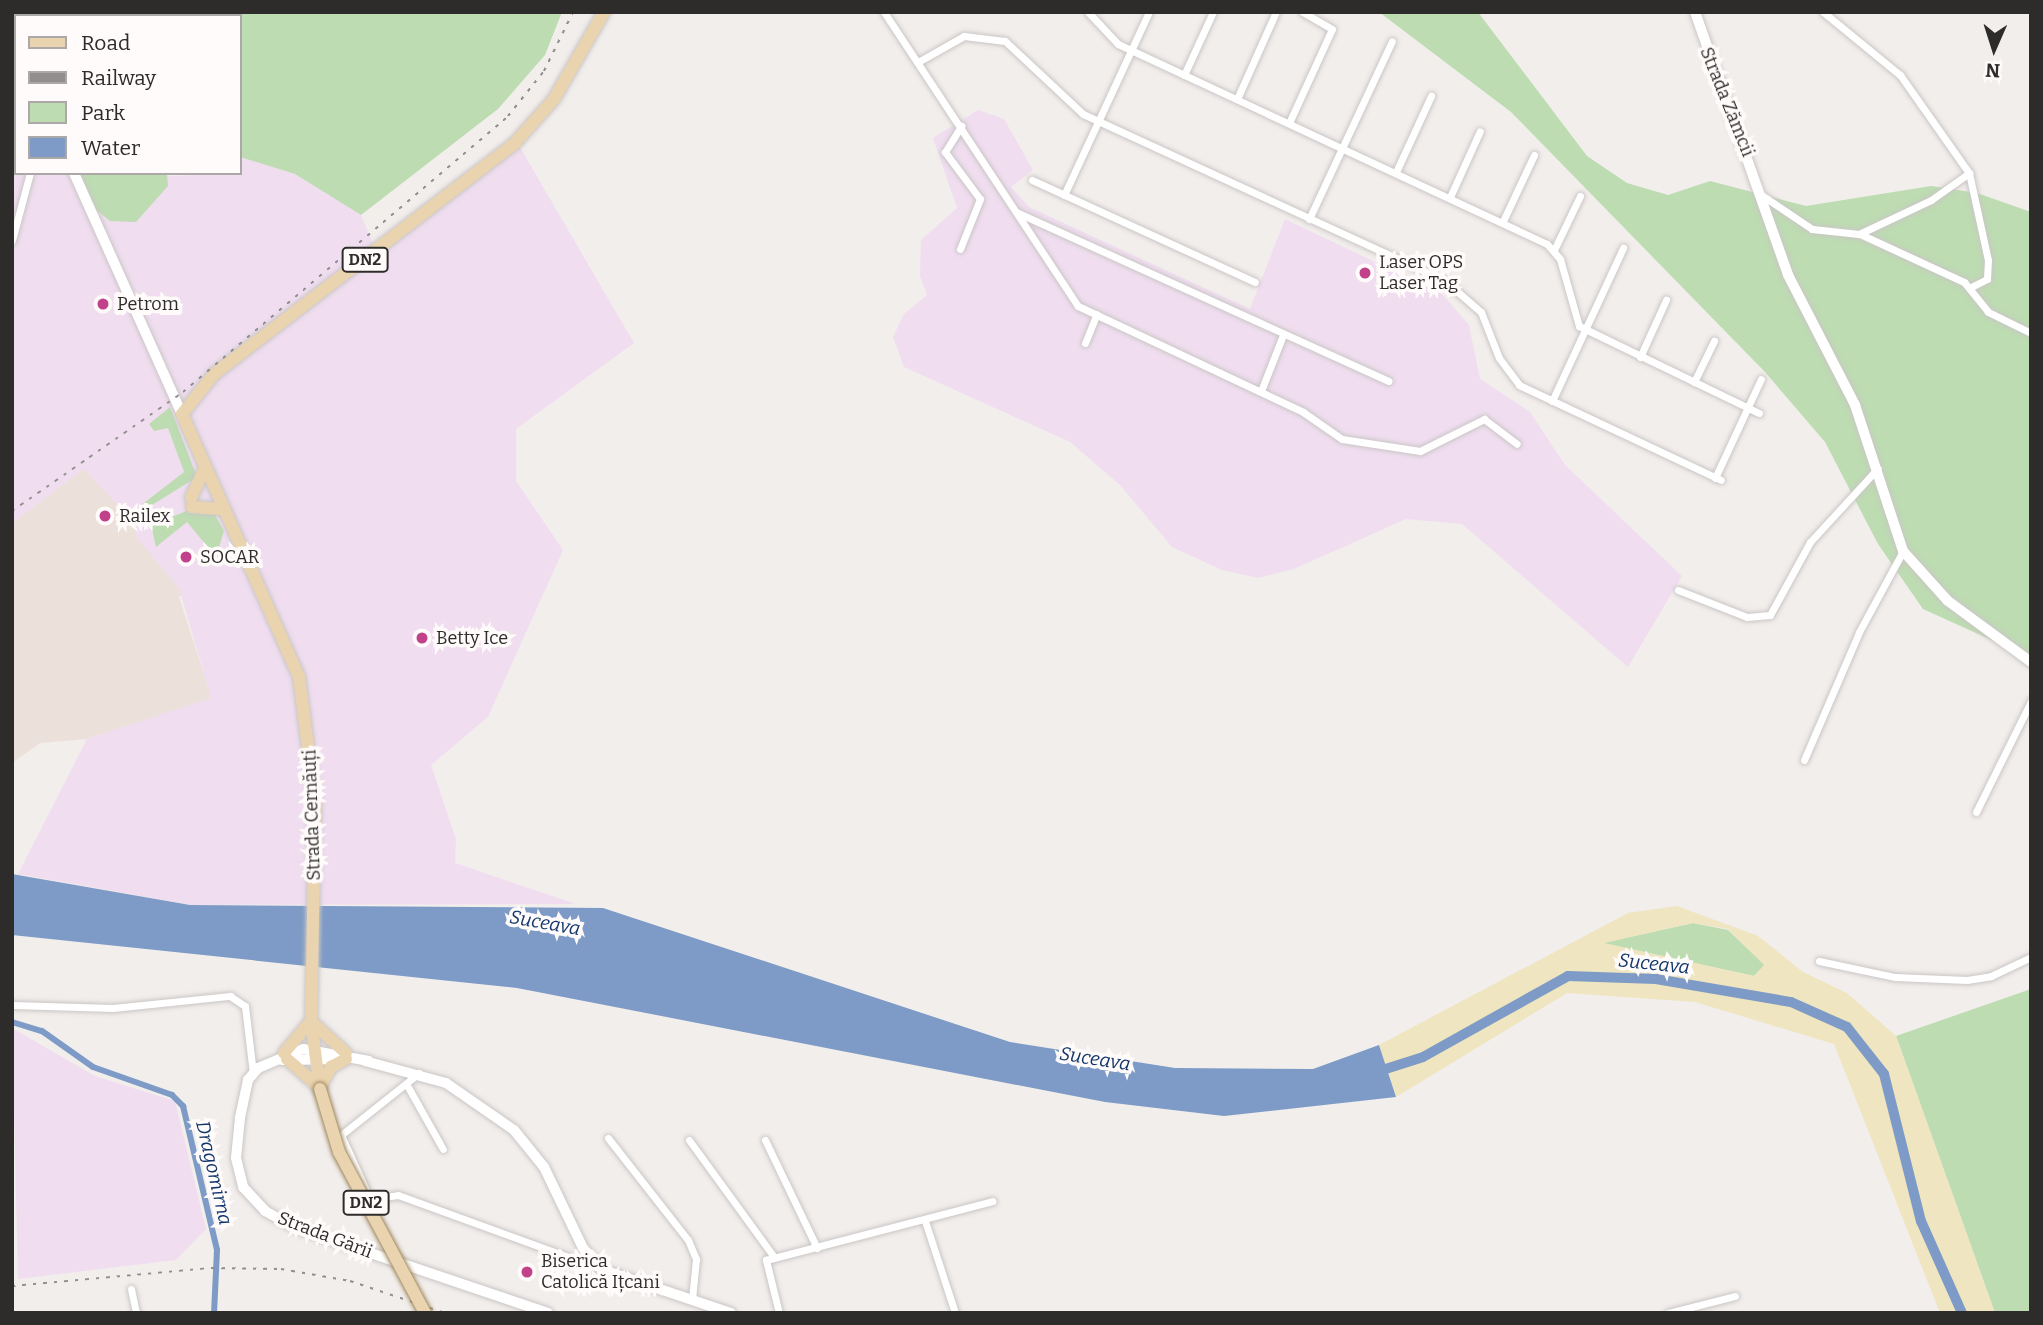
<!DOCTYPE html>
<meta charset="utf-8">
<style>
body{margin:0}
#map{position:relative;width:2043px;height:1325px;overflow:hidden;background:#f2eeec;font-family:Bitter,serif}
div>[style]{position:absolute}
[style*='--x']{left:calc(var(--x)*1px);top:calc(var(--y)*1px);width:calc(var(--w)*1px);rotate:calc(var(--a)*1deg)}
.built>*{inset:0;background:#ece0db}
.industrial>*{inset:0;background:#f0def0}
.green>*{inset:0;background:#bddcb2}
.sand>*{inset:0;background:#efe5c0}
.water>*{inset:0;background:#7d9bc6}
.canal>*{height:6px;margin:-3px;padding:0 3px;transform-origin:3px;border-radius:3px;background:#7d9bc6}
.river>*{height:10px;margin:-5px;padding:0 5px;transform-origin:5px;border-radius:5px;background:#7d9bc6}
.roads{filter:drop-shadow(0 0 2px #cac6c5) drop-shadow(0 0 2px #cac6c5)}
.minor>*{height:7px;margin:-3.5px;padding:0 3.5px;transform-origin:3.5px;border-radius:3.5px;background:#fff}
.tertiary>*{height:10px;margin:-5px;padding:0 5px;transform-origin:5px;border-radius:5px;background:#fff}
.secondary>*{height:10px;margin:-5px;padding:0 5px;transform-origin:5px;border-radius:5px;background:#fff}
.primary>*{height:12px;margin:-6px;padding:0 6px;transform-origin:6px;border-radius:6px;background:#ead4af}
.rail>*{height:2px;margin-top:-1px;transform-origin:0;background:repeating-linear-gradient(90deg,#918e8d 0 3.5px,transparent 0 10.5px)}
.bridges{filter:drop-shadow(0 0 2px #9f875e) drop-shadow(0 0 2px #9f875e)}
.primary-bridge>*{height:12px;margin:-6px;padding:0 6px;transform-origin:6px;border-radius:6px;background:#ead4af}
.dots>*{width:19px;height:19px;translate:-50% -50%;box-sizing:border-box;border:4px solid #fffbfa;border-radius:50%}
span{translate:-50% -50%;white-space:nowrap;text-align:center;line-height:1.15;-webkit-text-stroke:7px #fffbfa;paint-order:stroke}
.shield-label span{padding:2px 5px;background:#fffbfa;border:2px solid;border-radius:5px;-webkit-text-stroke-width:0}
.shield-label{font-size:16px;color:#2d2c2b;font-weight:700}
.street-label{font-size:18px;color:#2d2c2b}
.poi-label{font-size:18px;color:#2d2c2b}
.left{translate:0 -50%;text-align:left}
.water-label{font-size:19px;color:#11366b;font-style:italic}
.frame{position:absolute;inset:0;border:14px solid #2d2c2b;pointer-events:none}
.legend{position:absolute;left:14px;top:14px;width:228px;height:161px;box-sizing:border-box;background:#fffbfa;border:2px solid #aba8a7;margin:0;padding:9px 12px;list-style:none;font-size:21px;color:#2d2c2b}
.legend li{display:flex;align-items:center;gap:14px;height:35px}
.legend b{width:35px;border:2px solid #aba8a7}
.north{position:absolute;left:1959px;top:14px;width:70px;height:70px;-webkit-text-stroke:5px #fffbfa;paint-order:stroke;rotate:183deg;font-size:19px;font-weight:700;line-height:28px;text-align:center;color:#2d2c2b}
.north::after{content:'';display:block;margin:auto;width:24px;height:32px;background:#2d2c2b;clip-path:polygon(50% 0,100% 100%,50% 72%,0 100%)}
</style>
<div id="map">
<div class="built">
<i style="clip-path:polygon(166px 405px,241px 552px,179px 597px,212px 699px,87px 739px,40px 743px,12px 763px,12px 523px)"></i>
</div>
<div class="industrial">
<i style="clip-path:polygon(12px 19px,16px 173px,80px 173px,82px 180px,240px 173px,240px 157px,295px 174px,361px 215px,374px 246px,514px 137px,634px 343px,516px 429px,516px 481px,563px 550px,488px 717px,431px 765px,456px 839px,455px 863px,576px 904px,190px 905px,18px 874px,87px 739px,211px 698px,179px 588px,136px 537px,133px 522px,84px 469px,12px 523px)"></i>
<i style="clip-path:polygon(978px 110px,1004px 119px,1033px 170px,1011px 187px,1029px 207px,1250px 309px,1285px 219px,1442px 294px,1469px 325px,1480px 379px,1530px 412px,1565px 465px,1682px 576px,1628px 667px,1462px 524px,1406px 519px,1294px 569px,1258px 578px,1222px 570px,1172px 547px,1120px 485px,1070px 442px,904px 367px,893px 337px,904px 314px,927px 295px,920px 276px,921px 240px,957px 208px,933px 138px)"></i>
<i style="clip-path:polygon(12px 1028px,95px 1076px,175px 1101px,206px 1229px,176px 1260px,18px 1279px)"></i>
</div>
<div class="green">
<i style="clip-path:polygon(12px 12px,562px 12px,545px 55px,498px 109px,361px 215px,295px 174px,240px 157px,240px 16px,16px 16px,16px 26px)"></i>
<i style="clip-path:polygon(1379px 12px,1478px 12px,1587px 156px,1627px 183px,1668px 195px,1710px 181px,1806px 206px,1931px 186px,1977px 193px,2031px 212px,2031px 658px,1923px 609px,1878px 544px,1825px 442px,1765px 372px,1511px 112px)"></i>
<i style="clip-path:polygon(80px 173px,167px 173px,168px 186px,136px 222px,110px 221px,93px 207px)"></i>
<i style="clip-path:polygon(170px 407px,197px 477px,144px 510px,140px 506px,184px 472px,168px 428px,154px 431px,149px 424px)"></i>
<i style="clip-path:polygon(189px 510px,212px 510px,224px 531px,216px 557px,187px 522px,156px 547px,151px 525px)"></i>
<i style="clip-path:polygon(1693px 923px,1728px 930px,1765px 965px,1754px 976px,1602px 943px)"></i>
<i style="clip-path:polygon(2031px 989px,2031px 1313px,1995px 1313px,1896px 1036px)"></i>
</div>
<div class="sand">
<i style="clip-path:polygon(evenodd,1677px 906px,1758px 936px,1803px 972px,1847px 993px,1896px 1036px,1995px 1313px,1940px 1313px,1834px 1044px,1695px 1002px,1567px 993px,1396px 1097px,1379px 1045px,1628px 913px,1677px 906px,1693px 923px,1728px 929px,1764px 965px,1754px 976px,1604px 943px,1693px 923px)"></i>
</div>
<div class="water">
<i style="clip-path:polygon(12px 874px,190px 905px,603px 908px,1010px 1042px,1175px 1068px,1313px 1069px,1379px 1045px,1396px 1097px,1224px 1116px,1105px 1102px,517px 988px,12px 935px)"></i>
</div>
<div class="canal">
<i style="--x:12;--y:1022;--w:31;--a:17"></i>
<i style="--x:42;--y:1031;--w:62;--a:35.2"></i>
<i style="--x:93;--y:1067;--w:84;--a:19.5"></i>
<i style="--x:172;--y:1095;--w:16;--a:45"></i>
<i style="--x:183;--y:1106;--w:148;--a:76.7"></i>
<i style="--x:217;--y:1250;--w:63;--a:92.7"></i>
</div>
<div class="river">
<i style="--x:1373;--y:1073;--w:52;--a:-17.7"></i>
<i style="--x:1423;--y:1057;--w:166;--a:-29.2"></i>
<i style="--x:1568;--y:976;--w:88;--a:2"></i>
<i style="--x:1656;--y:979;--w:137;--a:9.7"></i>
<i style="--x:1791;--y:1002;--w:61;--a:24.1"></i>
<i style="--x:1847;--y:1027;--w:60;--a:51.8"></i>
<i style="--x:1884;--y:1074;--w:152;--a:75.9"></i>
<i style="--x:1921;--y:1221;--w:101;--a:66"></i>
</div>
<div class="roads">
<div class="minor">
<i style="--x:884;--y:12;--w:352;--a:56.6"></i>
<i style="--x:1078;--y:306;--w:249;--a:25.2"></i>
<i style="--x:1303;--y:412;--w:47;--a:34.7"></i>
<i style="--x:1342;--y:439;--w:79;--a:8.7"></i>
<i style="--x:1420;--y:451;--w:72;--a:-26.6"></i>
<i style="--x:1484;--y:419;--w:41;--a:37.1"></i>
<i style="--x:1088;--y:12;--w:44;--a:46.8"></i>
<i style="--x:1118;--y:44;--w:473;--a:25"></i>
<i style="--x:1547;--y:244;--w:20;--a:49"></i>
<i style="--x:1560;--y:259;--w:70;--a:74.2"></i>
<i style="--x:1579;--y:326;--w:200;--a:25.8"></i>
<i style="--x:918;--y:62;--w:53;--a:-29.5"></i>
<i style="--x:964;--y:36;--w:41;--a:7"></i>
<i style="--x:1005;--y:41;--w:107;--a:43.1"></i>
<i style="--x:1083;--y:114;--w:397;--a:24.7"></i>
<i style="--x:1444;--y:280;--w:49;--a:40.9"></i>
<i style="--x:1481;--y:312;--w:49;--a:68.6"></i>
<i style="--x:1499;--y:358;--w:34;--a:53"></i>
<i style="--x:1519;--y:385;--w:223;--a:25.2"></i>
<i style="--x:1184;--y:75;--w:69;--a:-65.3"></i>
<i style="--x:1237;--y:99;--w:95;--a:-65.9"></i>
<i style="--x:1289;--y:123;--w:103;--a:-65.4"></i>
<i style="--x:1332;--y:29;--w:34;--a:-150"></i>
<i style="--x:1396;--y:172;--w:84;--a:-65.3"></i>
<i style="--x:1969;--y:173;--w:89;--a:77.7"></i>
<i style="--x:1988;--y:260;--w:19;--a:93"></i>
<i style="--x:1987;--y:279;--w:18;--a:153"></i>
<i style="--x:1032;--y:180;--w:245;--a:24.6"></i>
<i style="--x:1757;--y:192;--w:66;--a:33.9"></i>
<i style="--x:1812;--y:229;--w:47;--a:6.1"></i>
<i style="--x:1859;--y:234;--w:80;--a:-25.3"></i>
<i style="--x:1931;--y:200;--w:47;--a:-35.4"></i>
<i style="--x:1969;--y:173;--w:120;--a:-125.1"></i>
<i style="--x:1900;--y:75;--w:99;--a:-140.7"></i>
<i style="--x:1064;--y:195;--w:202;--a:-65.1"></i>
<i style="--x:1450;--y:197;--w:72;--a:-65.6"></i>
<i style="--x:1016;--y:212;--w:409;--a:24.4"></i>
<i style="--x:1309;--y:219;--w:196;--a:-65"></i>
<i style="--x:1503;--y:221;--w:73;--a:-64.8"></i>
<i style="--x:1860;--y:234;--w:115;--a:24.8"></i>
<i style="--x:1964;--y:282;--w:38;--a:51"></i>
<i style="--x:1988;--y:312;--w:48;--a:26"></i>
<i style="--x:12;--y:240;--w:69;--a:-75"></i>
<i style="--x:960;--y:249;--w:54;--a:-68.2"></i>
<i style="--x:980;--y:199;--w:59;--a:-126.7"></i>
<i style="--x:945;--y:152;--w:31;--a:-58"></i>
<i style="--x:1554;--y:250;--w:60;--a:-64.3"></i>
<i style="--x:1085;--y:343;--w:31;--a:-68"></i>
<i style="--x:1640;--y:357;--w:63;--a:-65.5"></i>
<i style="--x:1694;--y:382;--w:46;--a:-64"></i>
<i style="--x:1261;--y:391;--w:60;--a:-68.6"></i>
<i style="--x:1552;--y:401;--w:169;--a:-65.1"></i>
<i style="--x:1715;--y:478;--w:109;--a:-65.1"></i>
<i style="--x:1678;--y:590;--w:74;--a:21.4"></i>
<i style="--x:1747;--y:617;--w:23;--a:-5"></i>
<i style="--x:1770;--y:615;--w:83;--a:-61.3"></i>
<i style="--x:1810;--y:542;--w:100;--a:-47.4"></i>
<i style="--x:1804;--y:760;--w:139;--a:-66.7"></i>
<i style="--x:1859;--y:632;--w:92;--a:-61.5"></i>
<i style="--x:1976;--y:812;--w:124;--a:-63.6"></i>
<i style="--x:1819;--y:961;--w:78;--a:11.9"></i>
<i style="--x:1895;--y:977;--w:72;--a:2.4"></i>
<i style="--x:1967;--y:980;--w:24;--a:-9"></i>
<i style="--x:1991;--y:976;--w:44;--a:-25.4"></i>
<i style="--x:12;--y:1005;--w:101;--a:1.7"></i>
<i style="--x:113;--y:1008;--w:118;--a:-5.9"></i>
<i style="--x:230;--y:996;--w:18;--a:34"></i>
<i style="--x:245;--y:1006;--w:67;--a:83.2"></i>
<i style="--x:419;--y:1073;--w:100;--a:141.5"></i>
<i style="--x:341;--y:1135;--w:70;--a:65.6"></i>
<i style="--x:370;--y:1199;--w:28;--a:-8"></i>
<i style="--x:398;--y:1195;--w:214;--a:20"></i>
<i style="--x:408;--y:1087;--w:71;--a:60.6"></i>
<i style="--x:608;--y:1138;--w:130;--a:51.9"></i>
<i style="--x:688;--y:1240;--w:21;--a:67"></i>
<i style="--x:696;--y:1259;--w:40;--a:95.7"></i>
<i style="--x:689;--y:1140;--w:145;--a:54"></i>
<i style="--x:765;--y:1140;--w:120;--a:64.3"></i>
<i style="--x:925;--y:1221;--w:97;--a:71.9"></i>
<i style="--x:131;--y:1289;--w:25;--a:78"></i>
<i style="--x:779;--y:1313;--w:55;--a:-103.8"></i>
<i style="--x:766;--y:1260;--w:234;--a:-14.6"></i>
<i style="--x:1668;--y:1313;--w:69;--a:-14.2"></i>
</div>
<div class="tertiary">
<i style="--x:12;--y:35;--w:8;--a:60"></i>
<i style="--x:282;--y:1060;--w:65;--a:-0.9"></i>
<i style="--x:365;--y:1061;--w:84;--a:15.2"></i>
<i style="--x:446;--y:1083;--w:83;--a:34.7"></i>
<i style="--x:514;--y:1130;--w:48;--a:51"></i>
<i style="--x:544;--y:1167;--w:90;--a:64.3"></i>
<i style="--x:583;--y:1248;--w:30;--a:48"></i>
<i style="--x:603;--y:1270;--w:135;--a:18.6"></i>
<i style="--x:369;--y:1061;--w:67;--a:-169.7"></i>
<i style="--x:303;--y:1049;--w:49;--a:157.1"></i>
<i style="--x:258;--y:1068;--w:16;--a:130"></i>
<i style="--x:248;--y:1080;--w:39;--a:102"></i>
<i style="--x:240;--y:1118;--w:40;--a:95.7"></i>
<i style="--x:236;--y:1158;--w:30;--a:76"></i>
<i style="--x:243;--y:1187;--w:33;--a:47"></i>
<i style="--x:265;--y:1211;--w:33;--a:29"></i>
<i style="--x:294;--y:1227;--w:268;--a:18.7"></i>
</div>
<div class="secondary">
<i style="--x:1695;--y:12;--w:279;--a:70.5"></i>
<i style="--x:1788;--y:275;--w:146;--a:62.7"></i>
<i style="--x:1855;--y:405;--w:154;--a:71.8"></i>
<i style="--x:1903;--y:551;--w:67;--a:48"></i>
<i style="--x:1948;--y:601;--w:103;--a:36.3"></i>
<i style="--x:12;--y:80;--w:6;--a:45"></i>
<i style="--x:12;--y:91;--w:5;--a:37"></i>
<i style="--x:74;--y:173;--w:264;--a:65.9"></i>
</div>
<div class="primary">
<i style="--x:182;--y:414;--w:288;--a:66"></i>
<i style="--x:299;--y:677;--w:126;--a:82.7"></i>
<i style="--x:315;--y:802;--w:219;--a:91"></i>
<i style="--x:311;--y:1021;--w:69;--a:82.5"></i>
<i style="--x:182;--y:414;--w:51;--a:-51.3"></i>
<i style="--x:214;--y:374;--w:378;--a:-37.5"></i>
<i style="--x:514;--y:144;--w:60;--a:-48.4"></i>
<i style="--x:554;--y:99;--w:100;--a:-60.1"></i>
<i style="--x:191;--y:498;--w:29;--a:-65"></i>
<i style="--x:192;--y:507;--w:28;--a:4"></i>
<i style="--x:314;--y:1024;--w:43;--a:42.2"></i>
<i style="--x:284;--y:1053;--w:42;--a:-49.8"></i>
<i style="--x:287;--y:1059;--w:44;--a:41.3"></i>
<i style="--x:321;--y:1085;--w:21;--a:-61"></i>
<i style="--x:331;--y:1067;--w:17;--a:-28"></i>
</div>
</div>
<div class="rail">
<i style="--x:12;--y:511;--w:208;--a:-34.8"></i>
<i style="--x:183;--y:392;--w:426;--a:-40.3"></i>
<i style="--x:508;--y:116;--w:58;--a:-51.3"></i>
<i style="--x:544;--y:71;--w:66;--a:-63.8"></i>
<i style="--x:12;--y:1286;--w:200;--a:-5.2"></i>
<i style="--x:211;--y:1268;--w:70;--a:0.8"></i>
<i style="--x:281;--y:1269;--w:70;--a:9.9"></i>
<i style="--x:350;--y:1281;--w:100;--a:18.6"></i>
</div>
<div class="bridges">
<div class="primary-bridge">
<i style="--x:320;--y:1089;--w:66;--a:73.2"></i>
<i style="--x:339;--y:1152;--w:183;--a:61.9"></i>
</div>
</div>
<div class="dots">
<i style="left:1365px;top:273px;background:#c1418a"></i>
<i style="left:103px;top:304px;background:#c1418a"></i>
<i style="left:105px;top:516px;background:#c1418a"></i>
<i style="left:186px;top:557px;background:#c1418a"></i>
<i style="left:422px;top:638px;background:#c1418a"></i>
<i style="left:527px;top:1272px;background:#c1418a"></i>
</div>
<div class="shield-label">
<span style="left:365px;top:260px">DN2</span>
<span style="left:366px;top:1203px">DN2</span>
</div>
<div class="street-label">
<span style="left:1727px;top:102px;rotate:68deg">Strada Zămcii</span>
<span style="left:312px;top:815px;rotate:-92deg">Strada Cernăuți</span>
<span style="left:325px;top:1235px;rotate:21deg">Strada Gării</span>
</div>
<div class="poi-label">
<span class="left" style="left:1379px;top:273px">Laser OPS<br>Laser Tag</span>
<span class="left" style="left:117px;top:304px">Petrom</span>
<span class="left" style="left:119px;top:516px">Railex</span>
<span class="left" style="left:200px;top:557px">SOCAR</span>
<span class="left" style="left:436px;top:638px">Betty Ice</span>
<span class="left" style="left:541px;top:1272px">Biserica<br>Catolică Ițcani</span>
</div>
<div class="water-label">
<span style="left:545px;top:923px;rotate:10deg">Suceava</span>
<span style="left:1654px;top:964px;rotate:6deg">Suceava</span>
<span style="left:1095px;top:1059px;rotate:9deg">Suceava</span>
<span style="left:214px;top:1173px;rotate:77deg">Dragomirna</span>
</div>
<div class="frame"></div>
<ul class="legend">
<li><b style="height:9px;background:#ead4af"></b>Road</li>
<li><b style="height:9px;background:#918e8d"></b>Railway</li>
<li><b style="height:19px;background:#bddcb2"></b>Park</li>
<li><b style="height:19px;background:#7d9bc6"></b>Water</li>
</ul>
<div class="north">N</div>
</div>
